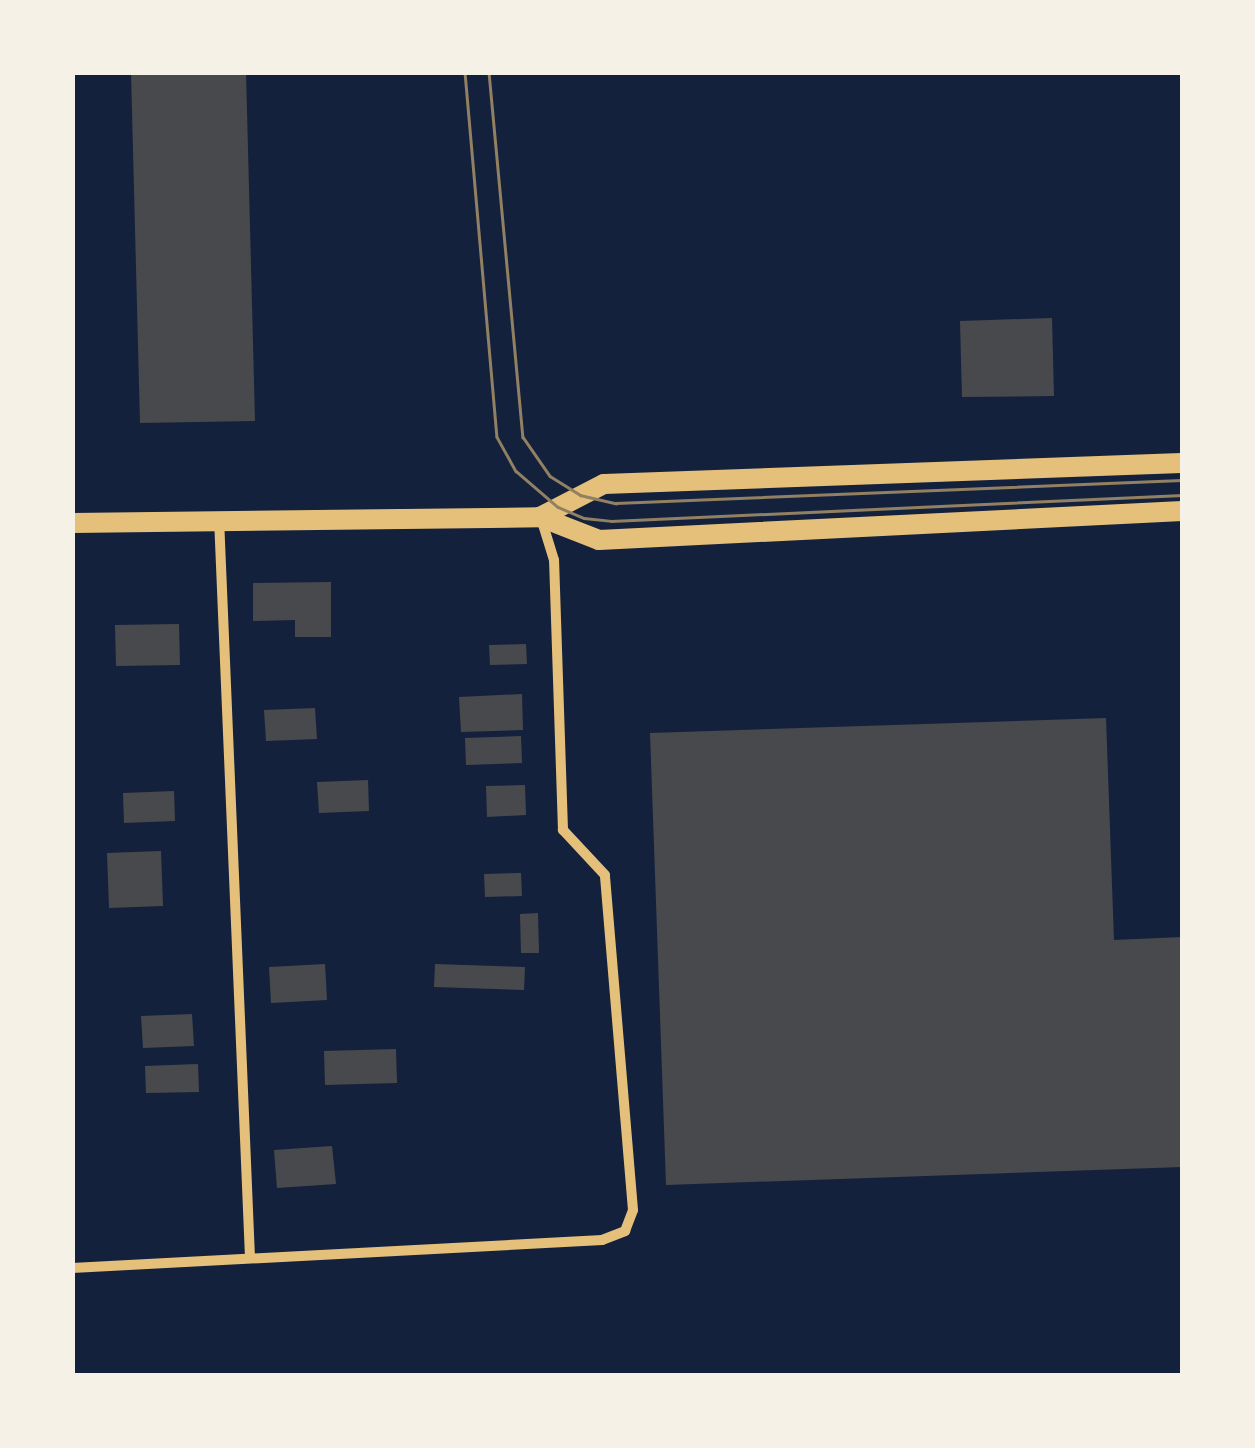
<!DOCTYPE html>
<style>
body{margin:0}
#map{position:relative;width:1255px;height:1448px;overflow:hidden;background:#14213d;font-family:"Fira Sans Condensed",sans-serif}
div>[style]{position:absolute}
[style*='--x']{left:calc(var(--x)*1px);top:calc(var(--y)*1px);width:calc(var(--w)*1px);rotate:calc(var(--a)*1deg)}
.building>*{inset:0;background:#48494c}
.minor>*{height:10px;margin:-5px;padding:0 5px;transform-origin:5px;border-radius:5px;background:#e5c07b}
.secondary>*{height:20px;margin:-10px;padding:0 10px;transform-origin:10px;border-radius:10px;background:#e5c07b}
.tram>*{height:2.5px;margin:-1.25px;padding:0 1.25px;transform-origin:1.25px;border-radius:1.25px;background:#918062}
span{translate:-50% -50%;white-space:nowrap;text-align:center;line-height:1.15;-webkit-text-stroke:10px #f6f1e7;paint-order:stroke}
.frame{position:absolute;inset:0;border:75px solid #f6f1e7;pointer-events:none}
</style>
<div id="map">
<div class="building">
<i style="clip-path:polygon(131px 72px,246px 72px,255px 421px,140px 423px)"></i>
<i style="clip-path:polygon(1052px 318px,1054px 396px,962px 397px,960px 321px)"></i>
<i style="clip-path:polygon(331px 582px,331px 637px,295px 637px,295px 620px,253px 621px,253px 583px)"></i>
<i style="clip-path:polygon(179px 624px,180px 665px,116px 666px,115px 625px)"></i>
<i style="clip-path:polygon(526px 644px,527px 664px,490px 665px,489px 645px)"></i>
<i style="clip-path:polygon(522px 694px,523px 730px,461px 732px,459px 697px)"></i>
<i style="clip-path:polygon(315px 708px,317px 739px,266px 741px,264px 710px)"></i>
<i style="clip-path:polygon(1106px 718px,1114px 940px,1182px 937px,1182px 1167px,666px 1185px,650px 733px)"></i>
<i style="clip-path:polygon(521px 736px,522px 763px,466px 765px,465px 738px)"></i>
<i style="clip-path:polygon(368px 780px,369px 811px,319px 813px,317px 782px)"></i>
<i style="clip-path:polygon(525px 785px,526px 815px,487px 817px,486px 786px)"></i>
<i style="clip-path:polygon(174px 791px,175px 821px,124px 823px,123px 793px)"></i>
<i style="clip-path:polygon(161px 851px,163px 906px,109px 908px,107px 853px)"></i>
<i style="clip-path:polygon(521px 873px,522px 896px,485px 897px,484px 874px)"></i>
<i style="clip-path:polygon(538px 913px,539px 953px,521px 953px,520px 914px)"></i>
<i style="clip-path:polygon(325px 964px,327px 1000px,271px 1003px,269px 967px)"></i>
<i style="clip-path:polygon(435px 964px,525px 967px,524px 990px,434px 987px)"></i>
<i style="clip-path:polygon(192px 1014px,194px 1046px,143px 1048px,141px 1016px)"></i>
<i style="clip-path:polygon(396px 1049px,397px 1083px,325px 1085px,324px 1051px)"></i>
<i style="clip-path:polygon(198px 1064px,199px 1092px,146px 1093px,145px 1066px)"></i>
<i style="clip-path:polygon(332px 1146px,336px 1184px,277px 1188px,274px 1150px)"></i>
</div>
<div class="minor">
<i style="--x:219;--y:518;--w:740;--a:87.6"></i>
<i style="--x:72;--y:1268;--w:531;--a:-3.02"></i>
<i style="--x:602;--y:1240;--w:25;--a:-21"></i>
<i style="--x:625;--y:1231;--w:22;--a:-69"></i>
<i style="--x:633;--y:1210;--w:336;--a:-94.8"></i>
<i style="--x:605;--y:875;--w:62;--a:-133"></i>
<i style="--x:563;--y:830;--w:270;--a:-91.9"></i>
<i style="--x:554;--y:560;--w:44;--a:-107.2"></i>
</div>
<div class="secondary">
<i style="--x:540;--y:517;--w:72;--a:-27.3"></i>
<i style="--x:604;--y:484;--w:578;--a:-2.08"></i>
<i style="--x:72;--y:523;--w:468;--a:-0.7"></i>
<i style="--x:540;--y:517;--w:63;--a:21.3"></i>
<i style="--x:599;--y:540;--w:584;--a:-2.85"></i>
</div>
<div class="tram">
<i style="--x:465;--y:72;--w:366;--a:85"></i>
<i style="--x:497;--y:437;--w:39;--a:61"></i>
<i style="--x:516;--y:471;--w:55;--a:40.6"></i>
<i style="--x:558;--y:507;--w:28;--a:23"></i>
<i style="--x:584;--y:518;--w:27;--a:6"></i>
<i style="--x:611;--y:521;--w:572;--a:-2.61"></i>
<i style="--x:489;--y:72;--w:367;--a:84.7"></i>
<i style="--x:523;--y:437;--w:47;--a:55.3"></i>
<i style="--x:550;--y:476;--w:36;--a:32"></i>
<i style="--x:580;--y:495;--w:37;--a:13"></i>
<i style="--x:616;--y:503;--w:566;--a:-2.33"></i>
</div>
<div class="frame"></div>
</div>
